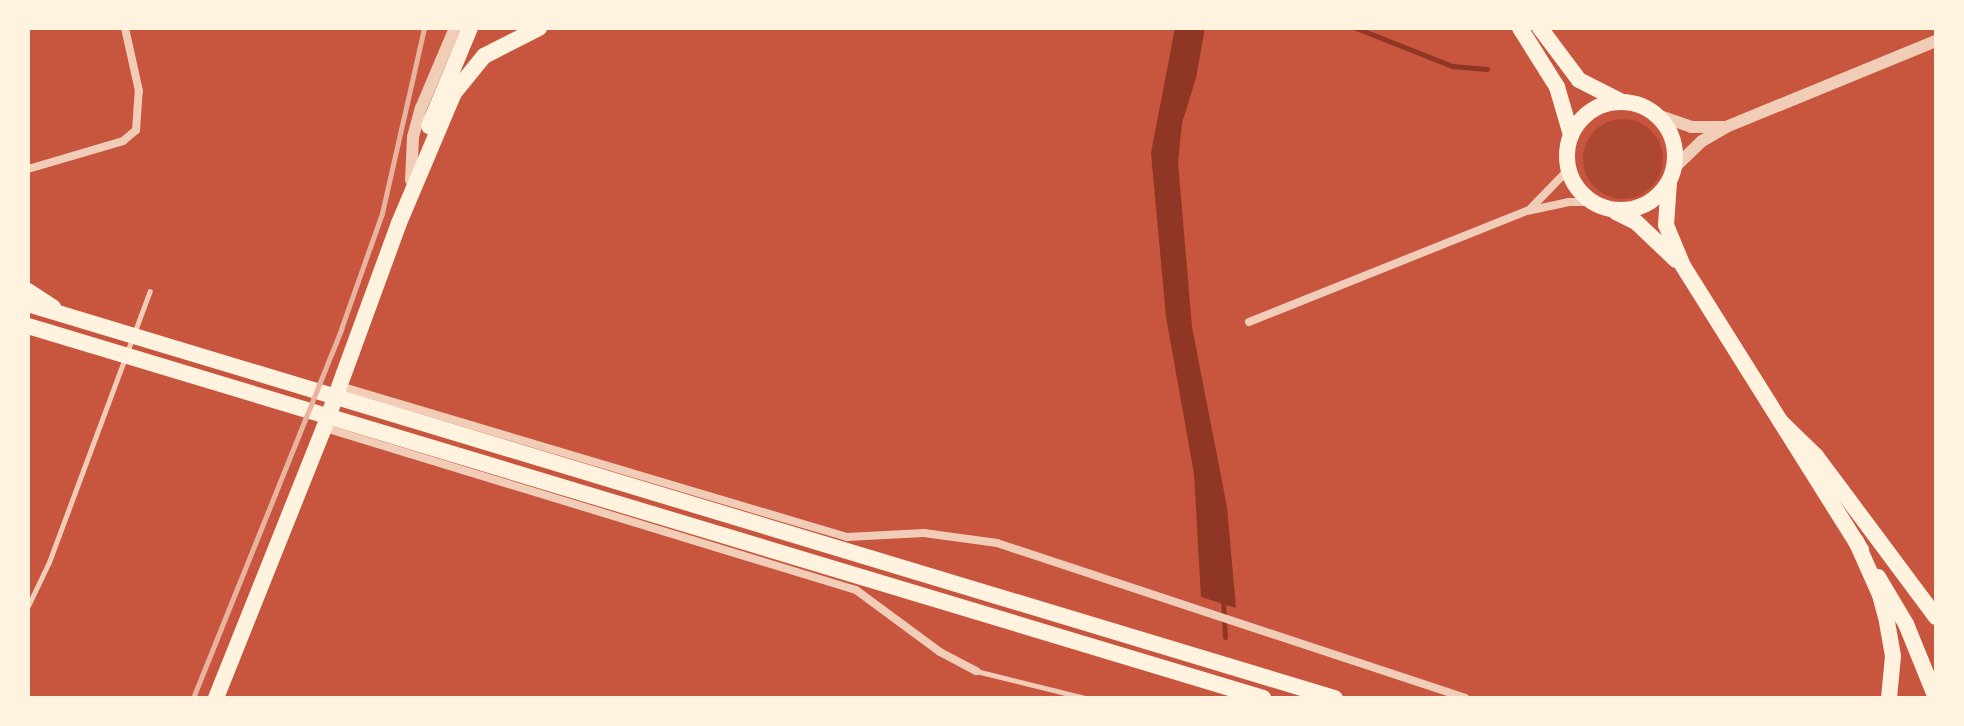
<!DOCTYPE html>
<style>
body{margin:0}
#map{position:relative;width:1964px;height:726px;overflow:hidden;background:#c8553d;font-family:"Public Sans",sans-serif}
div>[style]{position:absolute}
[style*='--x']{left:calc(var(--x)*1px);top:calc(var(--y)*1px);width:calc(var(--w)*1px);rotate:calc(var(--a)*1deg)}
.green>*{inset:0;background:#ae4732}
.round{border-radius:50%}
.water>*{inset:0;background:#8f3625}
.stream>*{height:5px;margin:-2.5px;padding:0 2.5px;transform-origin:2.5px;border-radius:2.5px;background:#8f3625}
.service>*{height:5px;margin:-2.5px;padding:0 2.5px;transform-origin:2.5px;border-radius:2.5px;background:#f1ccb7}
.minor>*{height:8px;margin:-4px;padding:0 4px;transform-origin:4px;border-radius:4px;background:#f1ccb7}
.tertiary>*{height:12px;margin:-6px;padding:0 6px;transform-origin:6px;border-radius:6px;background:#f1ccb7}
.primary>*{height:16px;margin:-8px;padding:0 8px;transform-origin:8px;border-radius:8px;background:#fff3e0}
.primary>.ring{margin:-8px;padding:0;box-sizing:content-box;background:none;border:16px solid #fff3e0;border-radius:50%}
.trunk>*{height:16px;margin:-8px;padding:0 8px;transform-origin:8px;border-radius:8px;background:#fff3e0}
.rail>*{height:5px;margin:-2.5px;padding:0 2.5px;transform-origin:2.5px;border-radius:2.5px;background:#e9b49f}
span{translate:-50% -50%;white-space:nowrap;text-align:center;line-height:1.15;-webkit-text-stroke:6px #fff3e0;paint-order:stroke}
.frame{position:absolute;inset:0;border:30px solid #fff3e0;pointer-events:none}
</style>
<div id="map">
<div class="green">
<i class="round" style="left:1583px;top:119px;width:80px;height:80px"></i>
</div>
<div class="water">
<i style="clip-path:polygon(1175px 28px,1205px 28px,1196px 78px,1182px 123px,1178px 162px,1192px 327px,1227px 507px,1236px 608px,1201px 597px,1194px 474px,1166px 317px,1151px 153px)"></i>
</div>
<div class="stream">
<i style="--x:1356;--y:28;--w:103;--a:21.6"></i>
<i style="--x:1452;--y:66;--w:35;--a:5"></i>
<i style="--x:1223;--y:600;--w:37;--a:87"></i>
</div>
<div class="service">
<i style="--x:28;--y:606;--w:49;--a:-64.5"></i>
<i style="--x:49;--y:562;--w:289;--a:-69.6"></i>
<i style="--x:976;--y:671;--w:112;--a:13.9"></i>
</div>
<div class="minor">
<i style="--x:28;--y:169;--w:99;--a:-16.4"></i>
<i style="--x:123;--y:141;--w:17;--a:-40"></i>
<i style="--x:136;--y:130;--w:39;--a:-86"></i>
<i style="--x:139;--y:91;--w:65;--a:-102.5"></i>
<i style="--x:1531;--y:208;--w:53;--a:-45.8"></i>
<i style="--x:1249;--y:322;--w:299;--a:-21.8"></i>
<i style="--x:1527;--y:211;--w:43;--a:-12.1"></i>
<i style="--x:1569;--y:202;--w:22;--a:0"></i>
<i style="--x:340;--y:386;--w:529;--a:16.59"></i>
<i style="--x:847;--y:537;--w:77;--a:-3"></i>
<i style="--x:924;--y:533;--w:74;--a:7.8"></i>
<i style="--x:997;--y:543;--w:493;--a:18.3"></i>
<i style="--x:325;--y:428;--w:555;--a:16.97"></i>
<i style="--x:856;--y:590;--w:104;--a:36.4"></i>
<i style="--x:940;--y:652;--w:41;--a:27.8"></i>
</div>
<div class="tertiary">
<i style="--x:1654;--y:114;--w:39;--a:19"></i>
<i style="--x:1691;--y:127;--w:32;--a:0"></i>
<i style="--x:1674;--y:168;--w:39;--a:-44"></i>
<i style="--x:1702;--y:141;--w:28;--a:-30"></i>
<i style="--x:1726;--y:127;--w:227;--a:-22.3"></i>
<i style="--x:411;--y:180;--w:43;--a:-87.3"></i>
<i style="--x:413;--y:137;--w:30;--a:-75"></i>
<i style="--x:421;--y:108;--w:87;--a:-67"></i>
</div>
<div class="primary">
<i style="--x:1520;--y:28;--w:70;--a:57.9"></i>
<i style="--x:1557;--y:87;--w:50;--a:73.7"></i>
<i style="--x:1540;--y:28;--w:65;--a:53.1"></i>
<i style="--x:1579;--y:80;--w:46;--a:27.1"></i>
<i class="ring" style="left:1567px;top:102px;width:92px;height:92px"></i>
<i style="--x:429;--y:126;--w:106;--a:-67.3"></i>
<i style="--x:1669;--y:182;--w:43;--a:94"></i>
<i style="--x:1666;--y:225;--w:44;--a:67.5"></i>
<i style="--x:1683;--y:266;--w:335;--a:57.9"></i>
<i style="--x:1616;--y:212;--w:22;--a:27"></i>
<i style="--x:1636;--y:222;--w:55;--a:43.5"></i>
<i style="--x:1878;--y:577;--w:55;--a:59.2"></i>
<i style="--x:1906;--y:624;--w:80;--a:67.9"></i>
<i style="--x:216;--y:698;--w:291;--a:-68.2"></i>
<i style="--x:324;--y:428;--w:218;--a:-69.9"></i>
<i style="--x:399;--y:223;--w:141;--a:-67.1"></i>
<i style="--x:454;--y:93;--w:48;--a:-51"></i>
<i style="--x:484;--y:56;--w:62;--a:-27"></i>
</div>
<div class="trunk">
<i style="--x:28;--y:291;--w:30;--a:33"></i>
<i style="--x:28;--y:304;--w:1365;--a:16.78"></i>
<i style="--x:28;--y:326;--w:1290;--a:16.76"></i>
<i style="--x:1782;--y:423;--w:47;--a:44.1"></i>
<i style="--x:1816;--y:456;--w:201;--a:53.3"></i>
<i style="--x:1856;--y:541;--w:59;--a:66"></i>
<i style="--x:1880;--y:595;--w:28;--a:75"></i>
<i style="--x:1887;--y:622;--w:35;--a:80"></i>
<i style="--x:1893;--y:656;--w:42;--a:95.4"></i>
</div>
<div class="rail">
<i style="--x:193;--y:698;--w:398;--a:-68.1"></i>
<i style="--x:341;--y:329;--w:123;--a:-70.5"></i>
<i style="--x:382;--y:213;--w:190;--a:-77.2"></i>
</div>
<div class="frame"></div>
</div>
